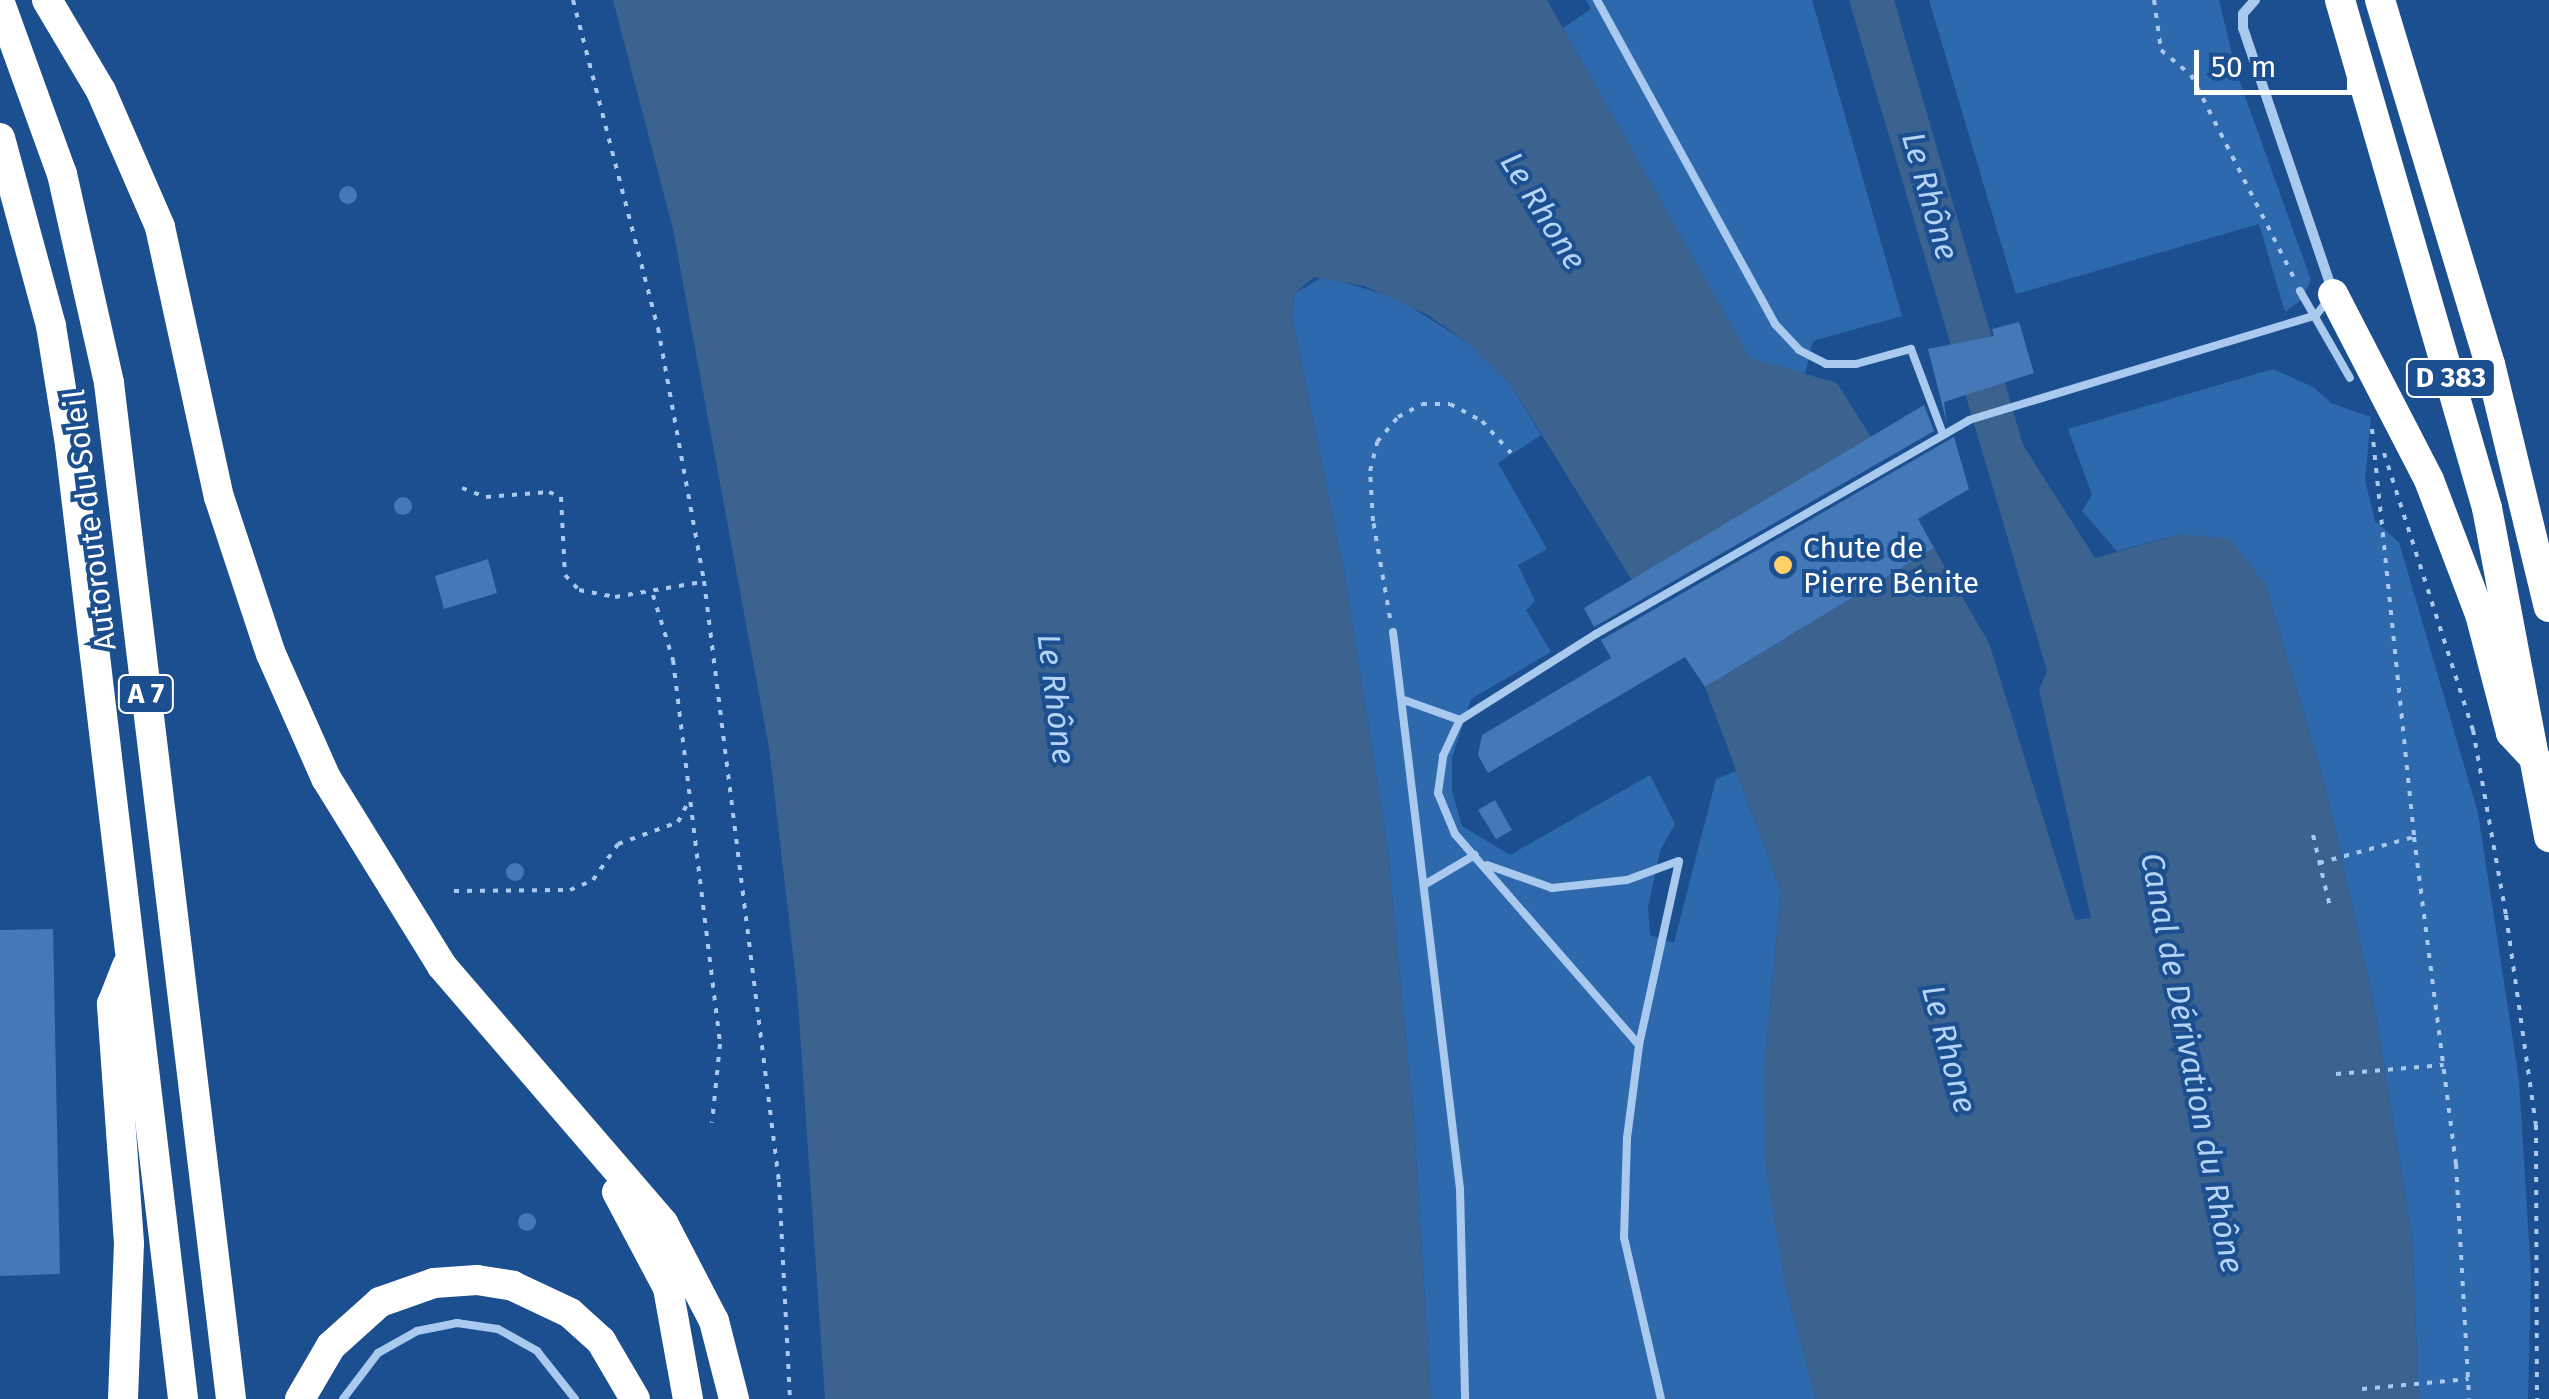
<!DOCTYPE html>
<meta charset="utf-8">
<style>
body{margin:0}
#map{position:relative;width:2549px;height:1399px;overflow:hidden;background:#1b4f8f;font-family:"Fira Sans",sans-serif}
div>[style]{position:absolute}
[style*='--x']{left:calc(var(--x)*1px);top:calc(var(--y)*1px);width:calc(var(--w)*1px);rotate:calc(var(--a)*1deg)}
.green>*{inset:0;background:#2e69ad}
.water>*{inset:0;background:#3c6290}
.building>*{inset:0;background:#4478b7}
.round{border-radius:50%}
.path>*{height:4px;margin-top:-2px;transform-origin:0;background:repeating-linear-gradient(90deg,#a9c9ee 0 5px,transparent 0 13px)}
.lane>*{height:8px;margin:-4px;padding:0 4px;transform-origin:4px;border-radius:4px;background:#a9c9ee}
.street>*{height:10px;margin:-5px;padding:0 5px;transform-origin:5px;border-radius:5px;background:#a9c9ee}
.highway>*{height:30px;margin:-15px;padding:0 15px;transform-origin:15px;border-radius:15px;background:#fff}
.dots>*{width:28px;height:28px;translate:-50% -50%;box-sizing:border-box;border:5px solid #1b4f8f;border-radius:50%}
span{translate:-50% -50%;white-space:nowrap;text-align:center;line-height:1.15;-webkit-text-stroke:8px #1b4f8f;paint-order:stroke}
.shield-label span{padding:2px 8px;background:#1b4f8f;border:2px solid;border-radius:8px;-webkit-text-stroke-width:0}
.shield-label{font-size:28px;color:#fff;font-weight:700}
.street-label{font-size:30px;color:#fff}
.poi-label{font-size:30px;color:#fff}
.left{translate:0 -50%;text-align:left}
.water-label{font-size:32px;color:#b5d3f5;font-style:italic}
.scale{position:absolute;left:2194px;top:50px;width:158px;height:45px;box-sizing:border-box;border:5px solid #fff;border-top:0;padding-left:12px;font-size:30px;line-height:35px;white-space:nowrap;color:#fff;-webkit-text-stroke:8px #1b4f8f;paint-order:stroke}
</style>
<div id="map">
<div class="green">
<i style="clip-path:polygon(1586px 0,1812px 0,1902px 316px,1813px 341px,1805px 374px,1750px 359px,1563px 28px,1591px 9px)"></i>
<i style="clip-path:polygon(1929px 0,2219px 0,2237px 74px,2311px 280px,2301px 300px,2285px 312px,2259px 224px,2016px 294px)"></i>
<i style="clip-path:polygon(1324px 276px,1398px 299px,1468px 343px,1511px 385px,1541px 435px,1498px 463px,1547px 549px,1518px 565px,1535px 601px,1526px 610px,1551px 652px,1471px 699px,1452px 758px,1452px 791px,1462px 826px,1510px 855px,1650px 775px,1675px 824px,1660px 851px,1648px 907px,1650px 935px,1674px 943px,1716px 779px,1736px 771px,1781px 891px,1764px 1071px,1785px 1285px,1816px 1399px,1431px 1399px,1414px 1122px,1387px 843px,1344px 571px,1292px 316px,1294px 294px)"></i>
<i style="clip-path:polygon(2273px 369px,2313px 387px,2331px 403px,2371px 417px,2365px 480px,2375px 521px,2399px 542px,2478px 813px,2519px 1080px,2531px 1274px,2528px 1399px,2419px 1399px,2412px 1236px,2375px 1009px,2327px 792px,2266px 585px,2180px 534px,2117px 551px,2082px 511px,2092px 495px,2068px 429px)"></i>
</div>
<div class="water">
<i style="clip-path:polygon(613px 0,1547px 0,1750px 358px,1837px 383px,1871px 437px,1633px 582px,1511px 385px,1468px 343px,1428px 315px,1364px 286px,1314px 277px,1294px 294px,1292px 316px,1344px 571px,1387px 843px,1414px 1122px,1431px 1399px,825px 1399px,797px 988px,769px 748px,673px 229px)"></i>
<i style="clip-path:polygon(1849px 0,1894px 0,2023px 445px,2095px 558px,2180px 534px,2230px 539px,2266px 585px,2327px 792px,2375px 1009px,2412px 1236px,2419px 1399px,1816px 1399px,1785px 1285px,1766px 1169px,1764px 1071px,1781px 891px,1705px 687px,1934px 548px,1989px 643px,2075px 920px,2091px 918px,2039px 690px,2047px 671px)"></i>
</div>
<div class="building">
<i class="round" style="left:339px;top:186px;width:18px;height:18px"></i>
<i style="clip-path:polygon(2019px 322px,2034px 373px,1944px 402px,1947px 424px,1928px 349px,1994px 336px,1992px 329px)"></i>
<i style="clip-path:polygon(1924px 405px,1934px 431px,1594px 627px,1584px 608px)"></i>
<i style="clip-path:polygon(1954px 437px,1969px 489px,1918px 519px,1934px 548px,1705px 687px,1685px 657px,1488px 773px,1478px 755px,1482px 735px,1611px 658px,1601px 640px)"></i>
<i class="round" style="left:394px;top:497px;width:18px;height:18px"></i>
<i style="clip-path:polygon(488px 559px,497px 593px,444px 609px,435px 576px)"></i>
<i style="clip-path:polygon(1495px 800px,1512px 830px,1496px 839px,1478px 810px)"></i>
<i class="round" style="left:506px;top:863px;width:18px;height:18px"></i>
<i style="clip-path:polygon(53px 929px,60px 1274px,0 1276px,0 930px)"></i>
<i class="round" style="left:518px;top:1213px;width:18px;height:18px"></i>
</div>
<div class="path">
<i style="--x:573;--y:0;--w:339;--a:75.5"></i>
<i style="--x:658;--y:328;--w:257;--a:79.7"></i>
<i style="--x:704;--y:581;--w:606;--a:82.89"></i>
<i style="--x:779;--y:1182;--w:217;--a:87.1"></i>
<i style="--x:2154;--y:0;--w:50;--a:82"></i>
<i style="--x:2161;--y:50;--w:39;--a:40"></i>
<i style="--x:2191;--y:75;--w:228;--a:63.1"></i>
<i style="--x:2372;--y:429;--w:410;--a:84.1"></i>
<i style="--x:2414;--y:837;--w:330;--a:82.7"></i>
<i style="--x:2456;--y:1164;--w:235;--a:86.8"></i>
<i style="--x:2384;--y:453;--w:291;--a:72.2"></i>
<i style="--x:2473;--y:730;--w:188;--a:79.9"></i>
<i style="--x:2506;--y:915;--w:212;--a:81.9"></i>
<i style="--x:2536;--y:1125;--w:274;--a:89.8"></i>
<i style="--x:462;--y:488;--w:26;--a:21"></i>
<i style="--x:486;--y:497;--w:63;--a:-4.5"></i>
<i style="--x:549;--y:492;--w:13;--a:23"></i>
<i style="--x:561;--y:497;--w:78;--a:87.1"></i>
<i style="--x:565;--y:575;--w:21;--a:47"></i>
<i style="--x:579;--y:590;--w:37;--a:11"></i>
<i style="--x:615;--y:597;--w:88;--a:-9.8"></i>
<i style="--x:653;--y:595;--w:68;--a:72.9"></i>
<i style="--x:673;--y:660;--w:387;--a:83"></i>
<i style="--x:720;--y:1044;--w:79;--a:95.8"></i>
<i style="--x:1390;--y:618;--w:98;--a:-99.9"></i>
<i style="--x:1373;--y:521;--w:50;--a:-93.4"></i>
<i style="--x:1370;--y:471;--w:30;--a:-76"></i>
<i style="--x:1377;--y:442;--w:33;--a:-50"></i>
<i style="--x:1398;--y:417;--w:27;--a:-28"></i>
<i style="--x:1422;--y:404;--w:28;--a:0"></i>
<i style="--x:1450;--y:404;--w:36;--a:28"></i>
<i style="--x:1482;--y:421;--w:43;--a:47.8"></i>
<i style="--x:2313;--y:835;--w:78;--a:76.7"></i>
<i style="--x:2319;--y:863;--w:98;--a:-15.3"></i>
<i style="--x:454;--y:891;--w:116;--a:-0.5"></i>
<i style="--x:570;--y:890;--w:25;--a:-23"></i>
<i style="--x:593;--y:880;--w:44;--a:-55.2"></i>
<i style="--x:618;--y:844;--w:64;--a:-20.1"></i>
<i style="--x:678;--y:822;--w:25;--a:-63"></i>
<i style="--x:2336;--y:1074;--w:108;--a:-4.8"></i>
<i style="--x:2362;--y:1389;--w:107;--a:-5.3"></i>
</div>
<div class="lane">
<i style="--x:1597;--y:0;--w:370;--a:61.2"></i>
<i style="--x:1775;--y:324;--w:35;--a:47"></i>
<i style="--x:1799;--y:350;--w:30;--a:27"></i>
<i style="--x:1826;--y:364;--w:30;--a:0"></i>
<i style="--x:1856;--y:364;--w:57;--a:-15.3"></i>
<i style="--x:1911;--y:349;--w:91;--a:69.4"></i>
<i style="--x:2300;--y:291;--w:100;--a:60.1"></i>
<i style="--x:1393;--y:632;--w:561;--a:83.14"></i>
<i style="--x:1460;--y:1189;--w:210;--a:88.6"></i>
<i style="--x:1404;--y:700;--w:59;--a:19.7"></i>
<i style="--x:1487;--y:865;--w:69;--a:19.5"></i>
<i style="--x:1552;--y:888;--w:75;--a:-6.1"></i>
<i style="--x:1627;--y:880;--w:55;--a:-20.1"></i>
<i style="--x:1424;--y:885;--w:59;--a:-30.5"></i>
<i style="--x:1639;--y:1045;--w:280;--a:-131.1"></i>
<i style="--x:1455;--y:834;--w:44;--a:-112.5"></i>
<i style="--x:1438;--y:793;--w:37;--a:-82"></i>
<i style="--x:1443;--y:756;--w:40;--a:-65"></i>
<i style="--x:1460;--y:720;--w:161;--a:-32.3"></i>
<i style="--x:1596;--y:634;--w:430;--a:-29.8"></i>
<i style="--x:1969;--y:420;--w:363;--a:-16.8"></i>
<i style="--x:2316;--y:315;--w:21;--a:-51"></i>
<i style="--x:343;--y:1399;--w:58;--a:-52.7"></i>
<i style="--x:378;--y:1353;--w:45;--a:-29.4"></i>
<i style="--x:417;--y:1331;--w:41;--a:-11.3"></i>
<i style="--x:457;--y:1323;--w:41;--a:8.3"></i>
<i style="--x:498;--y:1329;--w:45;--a:29.4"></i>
<i style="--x:537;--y:1351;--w:61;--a:51.6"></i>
<i style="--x:1661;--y:1399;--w:165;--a:-102.9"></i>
<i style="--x:1624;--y:1238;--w:100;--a:-88.3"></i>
<i style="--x:1627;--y:1138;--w:94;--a:-82.6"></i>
<i style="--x:1639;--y:1045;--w:188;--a:-77.7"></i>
</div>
<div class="street">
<i style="--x:2255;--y:0;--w:18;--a:131"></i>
<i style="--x:2243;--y:14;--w:14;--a:90"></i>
<i style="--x:2243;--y:28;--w:276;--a:71.2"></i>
</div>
<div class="highway">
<i style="--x:47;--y:0;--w:106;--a:59.3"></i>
<i style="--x:101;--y:91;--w:148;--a:66.5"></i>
<i style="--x:160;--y:227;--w:276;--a:77.7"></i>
<i style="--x:219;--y:497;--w:165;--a:71.7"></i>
<i style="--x:271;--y:654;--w:136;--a:66.1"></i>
<i style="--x:326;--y:778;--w:221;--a:58.3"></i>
<i style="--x:442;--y:966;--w:339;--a:49.3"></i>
<i style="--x:663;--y:1223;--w:110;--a:62.5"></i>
<i style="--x:714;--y:1321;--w:81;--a:75.6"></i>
<i style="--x:2340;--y:0;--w:529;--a:73.86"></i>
<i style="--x:2487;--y:508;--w:335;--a:79.3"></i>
<i style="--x:2380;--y:0;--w:380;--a:73.2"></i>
<i style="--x:2490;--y:364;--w:250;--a:76.4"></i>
<i style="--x:0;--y:3;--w:182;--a:70.1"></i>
<i style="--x:62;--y:174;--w:214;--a:77.3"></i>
<i style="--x:109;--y:383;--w:1023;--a:83.15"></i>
<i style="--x:0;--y:138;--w:195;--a:74.8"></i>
<i style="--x:51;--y:326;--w:121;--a:80.9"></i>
<i style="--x:70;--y:445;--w:961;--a:83.24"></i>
<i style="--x:2333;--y:294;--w:209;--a:62.7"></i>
<i style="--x:2429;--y:480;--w:143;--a:69.2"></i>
<i style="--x:2480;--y:614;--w:123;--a:75.4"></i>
<i style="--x:2511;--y:733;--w:40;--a:47"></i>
<i style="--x:617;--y:1192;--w:109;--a:62"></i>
<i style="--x:668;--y:1288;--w:113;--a:79.8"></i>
<i style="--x:123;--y:1399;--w:156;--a:-87.8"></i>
<i style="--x:129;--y:1243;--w:240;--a:-94.1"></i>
<i style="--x:112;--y:1004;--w:41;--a:-68.5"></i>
<i style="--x:300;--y:1399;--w:61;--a:-59.7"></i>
<i style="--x:331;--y:1346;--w:66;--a:-41.9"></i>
<i style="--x:380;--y:1302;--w:57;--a:-19.4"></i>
<i style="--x:434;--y:1283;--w:43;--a:-4"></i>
<i style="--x:477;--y:1280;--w:36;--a:9"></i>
<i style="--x:513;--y:1286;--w:63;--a:25.3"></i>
<i style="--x:570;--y:1313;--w:42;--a:42.1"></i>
<i style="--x:601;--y:1341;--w:67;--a:59.6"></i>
</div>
<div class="dots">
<i style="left:1783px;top:565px;background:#ffd166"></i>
</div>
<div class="shield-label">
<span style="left:2451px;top:378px">D 383</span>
<span style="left:146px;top:694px">A 7</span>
</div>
<div class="street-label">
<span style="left:90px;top:520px;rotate:-97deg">Autoroute du Soleil</span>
</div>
<div class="poi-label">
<span class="left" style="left:1803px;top:565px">Chute de<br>Pierre Bénite</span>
</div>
<div class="water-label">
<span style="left:1930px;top:196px;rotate:74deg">Le Rhône</span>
<span style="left:1543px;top:211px;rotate:58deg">Le Rhone</span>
<span style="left:1056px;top:699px;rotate:83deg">Le Rhône</span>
<span style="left:1949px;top:1049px;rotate:75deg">Le Rhone</span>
<span style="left:2192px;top:1063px;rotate:79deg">Canal de Dérivation du Rhône</span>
</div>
<div class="scale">50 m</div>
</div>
